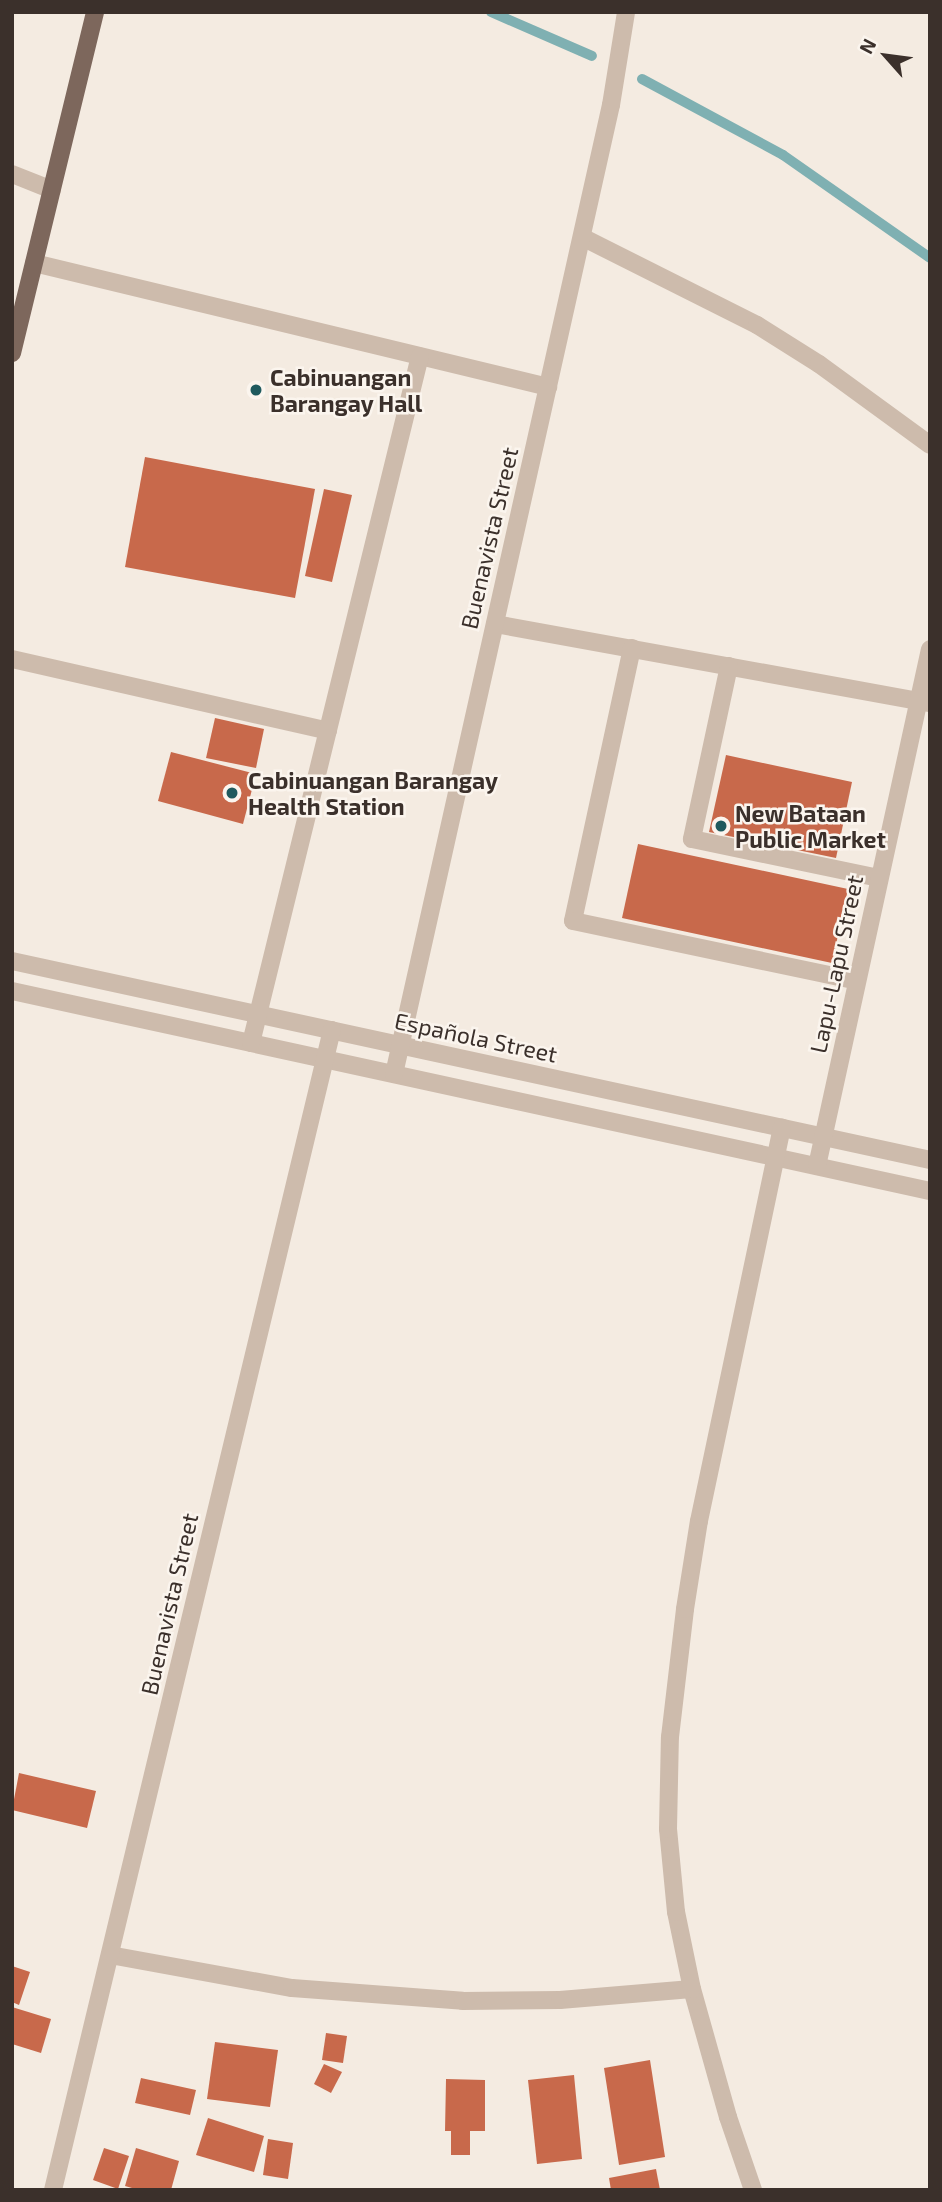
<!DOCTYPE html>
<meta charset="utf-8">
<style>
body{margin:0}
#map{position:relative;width:942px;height:2202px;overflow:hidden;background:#f4ebe1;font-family:"Exo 2",sans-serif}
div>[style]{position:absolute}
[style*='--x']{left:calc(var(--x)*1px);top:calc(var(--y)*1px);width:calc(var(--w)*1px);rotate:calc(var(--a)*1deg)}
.stream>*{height:10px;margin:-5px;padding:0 5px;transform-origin:5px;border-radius:5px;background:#7fb0b2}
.building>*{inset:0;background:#c8694b}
.minor>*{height:18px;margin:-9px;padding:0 9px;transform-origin:9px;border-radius:9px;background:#cdbbac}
.major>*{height:18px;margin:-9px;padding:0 9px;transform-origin:9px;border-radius:9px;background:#7d675c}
.dots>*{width:19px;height:19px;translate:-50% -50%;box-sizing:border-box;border:4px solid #fbf5ee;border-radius:50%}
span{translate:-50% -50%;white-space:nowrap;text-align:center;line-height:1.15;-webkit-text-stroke:5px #fbf5ee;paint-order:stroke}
.poi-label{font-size:23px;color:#3b302b;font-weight:700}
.left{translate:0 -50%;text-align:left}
.street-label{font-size:23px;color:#3b302b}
.frame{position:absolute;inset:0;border:14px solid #3b302b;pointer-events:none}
.north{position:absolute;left:851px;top:21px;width:70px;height:70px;-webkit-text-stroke:5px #fbf5ee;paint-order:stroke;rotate:298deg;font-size:19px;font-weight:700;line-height:28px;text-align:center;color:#3b302b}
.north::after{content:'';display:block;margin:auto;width:24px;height:32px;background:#3b302b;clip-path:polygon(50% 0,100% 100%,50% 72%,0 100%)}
</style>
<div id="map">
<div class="stream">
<i style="--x:491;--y:12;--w:110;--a:23.5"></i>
<i style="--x:642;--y:79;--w:160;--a:28.3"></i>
<i style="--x:783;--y:155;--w:179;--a:35"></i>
</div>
<div class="building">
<i style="clip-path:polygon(145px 457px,315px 489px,295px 598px,125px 567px)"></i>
<i style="clip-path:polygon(324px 489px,352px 495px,332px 582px,305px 576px)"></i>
<i style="clip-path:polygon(215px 718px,264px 729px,256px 768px,206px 758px)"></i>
<i style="clip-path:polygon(171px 752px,256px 774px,243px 824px,158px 801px)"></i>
<i style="clip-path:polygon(726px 755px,852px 782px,836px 858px,709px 832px)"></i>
<i style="clip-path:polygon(638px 844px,848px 889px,832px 963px,622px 918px)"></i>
<i style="clip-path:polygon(19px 1773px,96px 1791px,87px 1828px,12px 1810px)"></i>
<i style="clip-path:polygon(12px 1966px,30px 1972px,19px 2005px,12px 2002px)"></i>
<i style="clip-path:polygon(12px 2007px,51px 2019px,41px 2053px,12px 2044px)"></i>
<i style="clip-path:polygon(326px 2033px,347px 2036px,343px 2063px,322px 2060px)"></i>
<i style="clip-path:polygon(215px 2042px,278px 2050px,270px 2107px,207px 2099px)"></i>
<i style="clip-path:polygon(650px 2060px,665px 2157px,619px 2165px,604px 2068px)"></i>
<i style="clip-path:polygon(324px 2064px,342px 2072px,331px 2093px,314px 2084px)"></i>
<i style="clip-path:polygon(574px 2075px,582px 2159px,537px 2164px,528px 2080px)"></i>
<i style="clip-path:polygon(141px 2078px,196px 2090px,190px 2115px,135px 2103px)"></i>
<i style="clip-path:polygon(446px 2079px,485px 2080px,485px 2131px,470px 2131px,470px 2155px,451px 2155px,451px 2131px,445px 2131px)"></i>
<i style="clip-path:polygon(208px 2118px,264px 2136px,254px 2172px,196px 2155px)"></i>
<i style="clip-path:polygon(268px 2139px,293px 2143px,288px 2179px,263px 2175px)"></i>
<i style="clip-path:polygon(104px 2148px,129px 2156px,118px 2189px,93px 2180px)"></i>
<i style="clip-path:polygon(136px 2148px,179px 2161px,171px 2190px,139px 2190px,125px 2186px)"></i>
<i style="clip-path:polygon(656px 2169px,660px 2190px,611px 2190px,609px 2178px)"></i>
</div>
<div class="minor">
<i style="--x:12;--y:174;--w:43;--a:21.8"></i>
<i style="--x:582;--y:237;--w:196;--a:26.7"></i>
<i style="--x:757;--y:325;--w:73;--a:32.2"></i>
<i style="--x:819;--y:364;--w:137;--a:36.1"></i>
<i style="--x:34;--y:263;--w:529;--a:13.56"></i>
<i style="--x:495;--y:624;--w:442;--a:10.3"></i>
<i style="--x:632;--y:648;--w:279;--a:102.2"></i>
<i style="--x:573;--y:921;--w:290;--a:11.9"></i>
<i style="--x:12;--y:659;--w:324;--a:12.8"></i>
<i style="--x:729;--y:666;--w:177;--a:102.1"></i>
<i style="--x:692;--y:839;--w:191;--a:11.8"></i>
<i style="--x:12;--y:961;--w:939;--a:12.23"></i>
<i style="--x:12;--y:991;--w:940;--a:12.29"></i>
<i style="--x:251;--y:1043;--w:707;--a:-76.18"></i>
<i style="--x:394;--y:1074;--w:993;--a:-77.38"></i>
<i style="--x:611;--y:105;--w:94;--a:-80.8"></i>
<i style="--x:817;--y:1166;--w:529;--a:-77.67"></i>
<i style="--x:110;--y:1955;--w:185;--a:10.3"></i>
<i style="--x:292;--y:1988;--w:171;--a:4.3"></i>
<i style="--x:463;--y:2001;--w:97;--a:-0.6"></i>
<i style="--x:560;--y:2000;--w:132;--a:-4.8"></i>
<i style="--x:53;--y:2190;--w:1193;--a:-76.48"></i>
<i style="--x:753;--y:2190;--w:77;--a:-108.9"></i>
<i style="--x:728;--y:2117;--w:133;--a:-105.7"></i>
<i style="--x:692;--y:1989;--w:79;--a:-101.7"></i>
<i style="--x:676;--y:1912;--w:83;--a:-95.5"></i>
<i style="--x:668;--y:1829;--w:92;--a:-88.8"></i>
<i style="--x:670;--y:1737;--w:129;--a:-83.3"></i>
<i style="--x:685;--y:1609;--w:89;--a:-81"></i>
<i style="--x:699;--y:1521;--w:402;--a:-78.1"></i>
</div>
<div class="major">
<i style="--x:12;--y:353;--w:351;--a:-76.3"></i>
</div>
<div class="dots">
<i style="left:256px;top:390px;background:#1f5a5e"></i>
<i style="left:232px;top:793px;background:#1f5a5e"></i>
<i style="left:721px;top:826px;background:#1f5a5e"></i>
</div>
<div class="poi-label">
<span class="left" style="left:270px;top:390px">Cabinuangan<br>Barangay Hall</span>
<span class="left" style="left:248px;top:793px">Cabinuangan Barangay<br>Health Station</span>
<span class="left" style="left:735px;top:826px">New Bataan<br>Public Market</span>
</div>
<div class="street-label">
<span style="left:489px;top:538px;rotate:-77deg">Buenavista Street</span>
<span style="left:836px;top:964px;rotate:-78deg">Lapu-Lapu Street</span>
<span style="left:476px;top:1037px;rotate:12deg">Española Street</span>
<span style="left:169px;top:1604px;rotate:-77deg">Buenavista Street</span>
</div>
<div class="frame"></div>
<div class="north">N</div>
</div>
